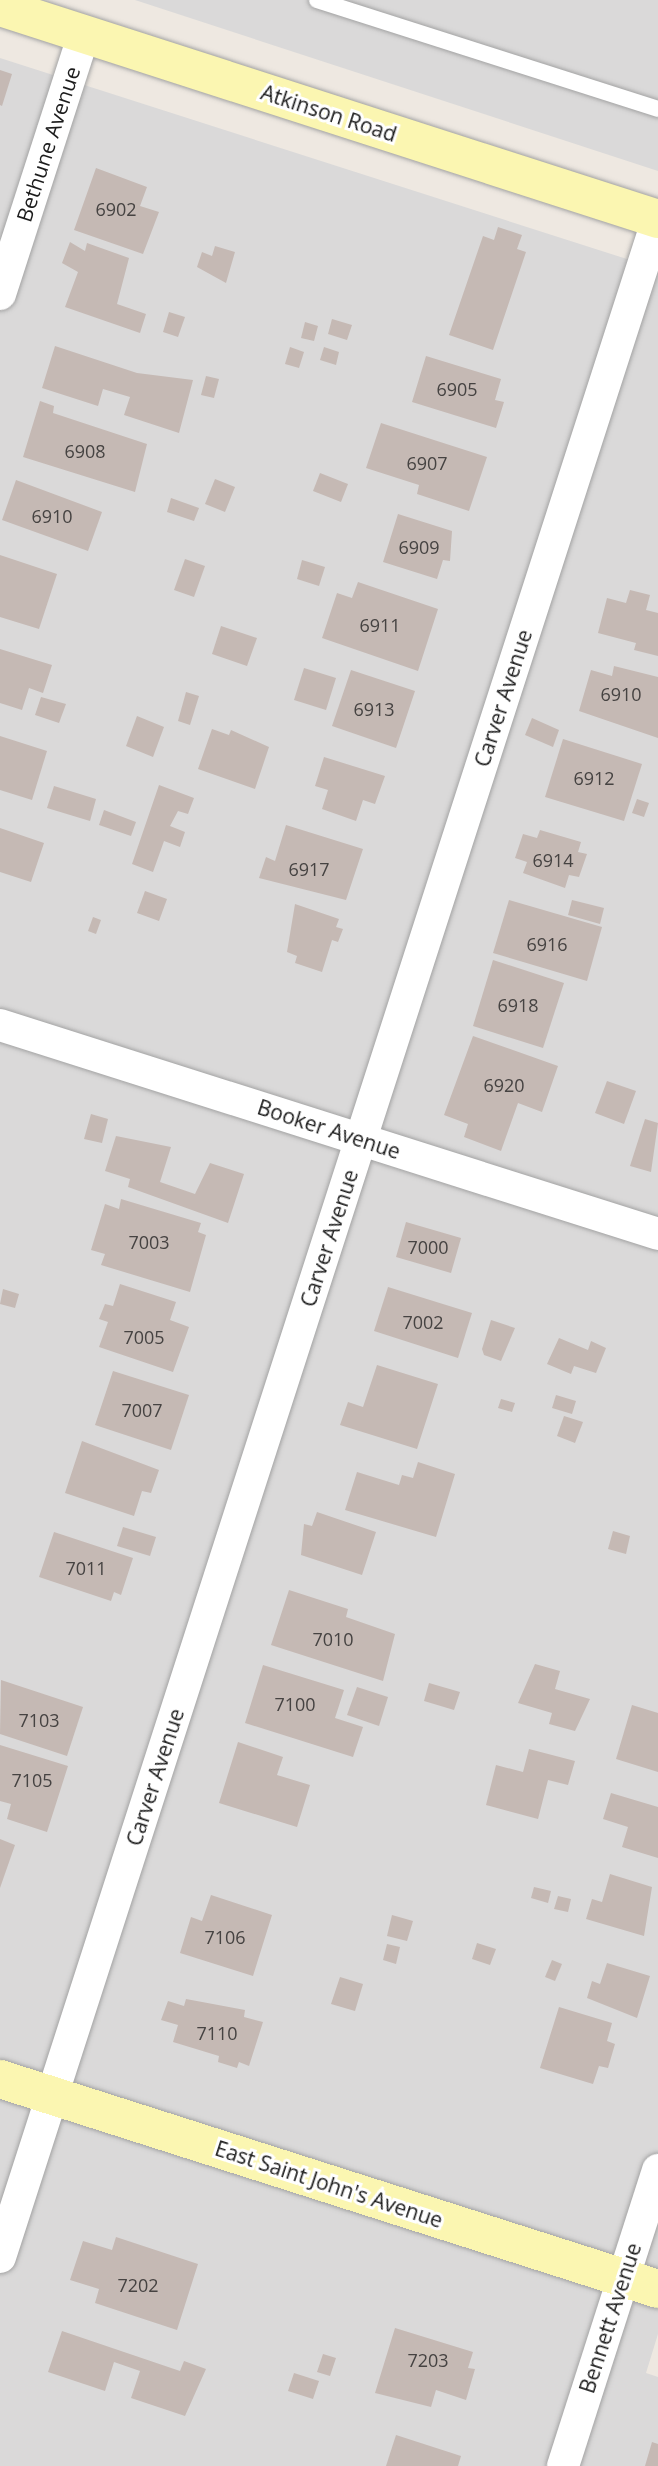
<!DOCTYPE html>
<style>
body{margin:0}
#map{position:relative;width:658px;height:2466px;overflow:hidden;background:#eee8e1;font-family:"Open Sans",sans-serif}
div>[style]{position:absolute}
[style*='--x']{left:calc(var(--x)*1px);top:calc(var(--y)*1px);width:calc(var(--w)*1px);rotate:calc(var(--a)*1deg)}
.residential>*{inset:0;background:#dad9d9}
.building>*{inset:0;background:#c5b9b4}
.roads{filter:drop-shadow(0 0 2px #a3a3a3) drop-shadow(0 0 2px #a3a3a3)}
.lane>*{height:16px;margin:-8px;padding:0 8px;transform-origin:8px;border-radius:8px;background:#fff}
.street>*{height:32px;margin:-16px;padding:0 16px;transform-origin:16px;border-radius:16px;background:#fff}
.secondary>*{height:38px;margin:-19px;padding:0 19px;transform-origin:19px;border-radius:19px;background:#fbf6b1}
span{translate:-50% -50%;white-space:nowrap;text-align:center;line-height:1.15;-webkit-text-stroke:6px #fff;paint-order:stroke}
.number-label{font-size:18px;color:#464342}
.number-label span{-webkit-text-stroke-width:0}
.street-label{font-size:21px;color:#1c1c1c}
</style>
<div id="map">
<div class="residential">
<i style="clip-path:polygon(135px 0,658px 0,658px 171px)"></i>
<i style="clip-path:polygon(0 58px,658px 269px,658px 2334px,646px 2373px,658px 2377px,658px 2466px,0 2466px)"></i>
</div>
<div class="building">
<i style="clip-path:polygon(0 70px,12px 74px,2px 106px,0 105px)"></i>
<i style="clip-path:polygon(96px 168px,147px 187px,140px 206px,159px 212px,143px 254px,74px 230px)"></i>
<i style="clip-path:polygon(498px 227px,522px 235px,517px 249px,526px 252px,493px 350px,449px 335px,483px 236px,494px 240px)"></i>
<i style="clip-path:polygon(70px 242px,85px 251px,87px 243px,129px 258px,117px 304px,146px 314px,140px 333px,65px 307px,78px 272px,62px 263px)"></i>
<i style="clip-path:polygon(215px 246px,235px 252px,226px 283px,197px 267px,202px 252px,212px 256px)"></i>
<i style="clip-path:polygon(169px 312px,185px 317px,178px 337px,163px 332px)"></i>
<i style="clip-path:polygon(332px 319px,352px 325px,347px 340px,328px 334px)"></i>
<i style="clip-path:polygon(305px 322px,318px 326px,314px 341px,301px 338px)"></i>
<i style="clip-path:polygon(55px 346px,137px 373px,193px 380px,179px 433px,124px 415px,130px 397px,103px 389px,98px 406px,42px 388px)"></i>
<i style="clip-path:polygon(290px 347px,304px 352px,299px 368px,285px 364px)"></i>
<i style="clip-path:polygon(324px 347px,339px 352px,336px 365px,320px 360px)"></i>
<i style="clip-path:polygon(426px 356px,501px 379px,495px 400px,504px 402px,496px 428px,412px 402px)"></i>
<i style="clip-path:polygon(206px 376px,219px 379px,214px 398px,201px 395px)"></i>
<i style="clip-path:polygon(40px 401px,54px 406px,53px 413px,147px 444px,135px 492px,23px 457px)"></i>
<i style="clip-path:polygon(381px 423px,487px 457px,469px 511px,417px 494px,419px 485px,366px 468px)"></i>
<i style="clip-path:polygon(320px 473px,348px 484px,341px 502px,313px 491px)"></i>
<i style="clip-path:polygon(215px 479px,235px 487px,225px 512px,205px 504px)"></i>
<i style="clip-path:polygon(16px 480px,102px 512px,88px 551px,2px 520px)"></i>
<i style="clip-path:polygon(171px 498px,199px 508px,194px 521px,167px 512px)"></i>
<i style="clip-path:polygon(398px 514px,452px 531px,450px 561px,443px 560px,437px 579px,383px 562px)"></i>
<i style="clip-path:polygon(0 555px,57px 574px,39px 629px,0 617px)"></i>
<i style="clip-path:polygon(185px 559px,205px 566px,194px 597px,174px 590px)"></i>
<i style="clip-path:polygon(302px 560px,325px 567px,319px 586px,297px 579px)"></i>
<i style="clip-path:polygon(358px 582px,438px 609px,418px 671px,322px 638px,337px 593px,352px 598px)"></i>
<i style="clip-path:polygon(630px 590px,650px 595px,646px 610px,658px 613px,658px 656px,634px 650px,636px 643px,598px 633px,607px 598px,626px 603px)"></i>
<i style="clip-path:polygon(221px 626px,257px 638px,247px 666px,212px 654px)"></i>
<i style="clip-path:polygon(0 649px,52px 665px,43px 693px,29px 688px,22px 710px,0 703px)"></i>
<i style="clip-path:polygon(614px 666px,658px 677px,658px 738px,579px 711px,591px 670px,612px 676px)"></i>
<i style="clip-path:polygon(304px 668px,336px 678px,326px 710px,294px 700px)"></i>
<i style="clip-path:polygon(351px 670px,415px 691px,396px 748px,332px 726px)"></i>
<i style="clip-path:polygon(186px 692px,199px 696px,190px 725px,178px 721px)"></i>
<i style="clip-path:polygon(41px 697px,66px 704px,59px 723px,35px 715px)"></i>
<i style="clip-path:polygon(137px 716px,164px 727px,153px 757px,126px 746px)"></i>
<i style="clip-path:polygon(532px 718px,559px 730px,553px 747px,525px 735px)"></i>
<i style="clip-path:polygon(212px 729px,229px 735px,231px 730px,269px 747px,255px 789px,198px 769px)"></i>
<i style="clip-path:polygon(0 736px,47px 751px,32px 800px,0 790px)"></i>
<i style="clip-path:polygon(563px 739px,642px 764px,624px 821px,545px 797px)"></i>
<i style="clip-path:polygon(324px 757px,385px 776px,375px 804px,363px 800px,356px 821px,322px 809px,328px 790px,315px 786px)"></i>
<i style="clip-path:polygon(159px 785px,194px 798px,188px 814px,178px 811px,170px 826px,185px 832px,180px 847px,164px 841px,153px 872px,132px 864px)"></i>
<i style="clip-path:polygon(54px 786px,96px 799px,90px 821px,47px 808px)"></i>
<i style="clip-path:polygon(637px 799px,649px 803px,644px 817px,632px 813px)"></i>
<i style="clip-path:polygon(104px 810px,136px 822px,131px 836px,99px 825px)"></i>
<i style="clip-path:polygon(286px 825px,363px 849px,346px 900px,259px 878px,266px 857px,275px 861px)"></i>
<i style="clip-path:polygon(0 828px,44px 843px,31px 882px,0 872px)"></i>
<i style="clip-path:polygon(540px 830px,581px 842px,578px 852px,587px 854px,579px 877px,569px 875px,565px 888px,523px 873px,527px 862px,515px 858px,523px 834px,537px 838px)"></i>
<i style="clip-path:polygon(145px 891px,167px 899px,159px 921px,137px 913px)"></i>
<i style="clip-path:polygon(509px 900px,602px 927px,587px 981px,493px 953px)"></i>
<i style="clip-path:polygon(572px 900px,604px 908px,600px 924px,568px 915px)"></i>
<i style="clip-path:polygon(295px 904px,339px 919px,336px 927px,343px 929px,338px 942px,332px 940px,322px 972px,295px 963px,297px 956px,287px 952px)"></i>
<i style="clip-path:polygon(93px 917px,101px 920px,96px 934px,88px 931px)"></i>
<i style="clip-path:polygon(493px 960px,564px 983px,543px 1048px,473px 1026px)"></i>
<i style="clip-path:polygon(473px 1036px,558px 1066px,542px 1112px,518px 1103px,501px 1151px,464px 1137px,468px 1124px,444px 1115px)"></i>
<i style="clip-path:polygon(607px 1081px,636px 1091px,624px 1124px,595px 1113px)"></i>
<i style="clip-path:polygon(91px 1114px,108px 1119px,102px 1143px,84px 1139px)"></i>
<i style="clip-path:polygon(645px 1119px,658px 1123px,651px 1172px,630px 1166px)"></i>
<i style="clip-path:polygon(116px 1136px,171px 1147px,160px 1182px,195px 1194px,210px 1163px,244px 1174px,228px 1223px,128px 1187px,130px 1179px,105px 1171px)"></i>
<i style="clip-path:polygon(121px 1199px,201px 1223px,198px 1232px,206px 1235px,190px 1292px,101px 1265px,105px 1254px,91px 1250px,105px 1204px,119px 1209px)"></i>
<i style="clip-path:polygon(406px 1222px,461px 1238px,451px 1273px,396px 1257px)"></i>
<i style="clip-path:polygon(120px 1284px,176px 1302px,170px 1320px,189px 1327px,173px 1372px,99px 1347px,108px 1322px,99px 1319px,105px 1304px,113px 1306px)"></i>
<i style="clip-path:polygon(388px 1287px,472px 1313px,458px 1358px,374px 1331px)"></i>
<i style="clip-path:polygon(3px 1289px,19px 1294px,15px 1308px,0 1304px)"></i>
<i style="clip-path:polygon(491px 1320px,515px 1328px,501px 1361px,484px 1355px,482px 1349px)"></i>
<i style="clip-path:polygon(559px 1338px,588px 1350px,591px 1341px,606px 1348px,596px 1373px,574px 1366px,571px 1374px,547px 1364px)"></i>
<i style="clip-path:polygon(377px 1365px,438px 1384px,417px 1449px,340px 1425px,348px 1402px,363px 1407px)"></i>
<i style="clip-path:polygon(113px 1371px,189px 1395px,171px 1450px,95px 1425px)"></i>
<i style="clip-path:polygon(556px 1395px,576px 1401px,572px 1414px,552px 1408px)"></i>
<i style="clip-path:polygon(501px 1399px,515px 1403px,512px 1412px,498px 1408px)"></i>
<i style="clip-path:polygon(564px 1416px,583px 1422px,575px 1443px,557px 1436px)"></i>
<i style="clip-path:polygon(82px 1441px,159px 1470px,151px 1493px,142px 1491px,134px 1516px,65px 1493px)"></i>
<i style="clip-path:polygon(418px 1462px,455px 1474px,436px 1537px,345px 1510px,357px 1472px,399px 1485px,402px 1475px,413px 1478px)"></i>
<i style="clip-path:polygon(317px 1512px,376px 1532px,362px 1575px,301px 1555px,304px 1524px,312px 1526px)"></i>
<i style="clip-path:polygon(123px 1527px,156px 1537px,150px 1556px,117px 1546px)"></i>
<i style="clip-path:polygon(613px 1531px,630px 1536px,626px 1554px,608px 1549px)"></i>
<i style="clip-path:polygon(54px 1532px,133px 1558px,121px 1595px,114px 1592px,111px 1601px,39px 1577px)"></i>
<i style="clip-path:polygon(289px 1590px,348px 1609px,346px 1617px,395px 1634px,383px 1681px,271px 1645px)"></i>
<i style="clip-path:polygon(535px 1664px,560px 1671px,555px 1689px,590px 1699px,575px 1731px,549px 1724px,552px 1713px,518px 1703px)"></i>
<i style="clip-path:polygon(263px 1665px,344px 1690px,335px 1718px,363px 1727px,353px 1757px,245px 1723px)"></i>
<i style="clip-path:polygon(1px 1680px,83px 1707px,67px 1756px,0 1734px)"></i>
<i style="clip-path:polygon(429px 1683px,460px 1692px,454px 1710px,424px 1701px)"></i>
<i style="clip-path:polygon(357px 1687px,388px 1697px,379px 1726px,347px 1715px)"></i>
<i style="clip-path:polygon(632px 1705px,658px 1713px,658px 1772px,616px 1759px)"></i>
<i style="clip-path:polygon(238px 1742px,283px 1757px,277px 1775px,310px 1785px,297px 1827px,219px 1803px)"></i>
<i style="clip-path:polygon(0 1745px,68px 1766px,47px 1832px,7px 1819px,11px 1804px,0 1801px)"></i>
<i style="clip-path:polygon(529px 1749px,575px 1761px,568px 1785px,548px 1780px,538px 1819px,486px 1805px,496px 1765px,523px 1772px)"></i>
<i style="clip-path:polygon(611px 1793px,658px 1807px,658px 1858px,622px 1847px,628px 1827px,603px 1819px)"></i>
<i style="clip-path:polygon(0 1839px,15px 1845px,0 1888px)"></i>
<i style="clip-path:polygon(610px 1874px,652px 1887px,644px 1936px,586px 1919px,592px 1899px,602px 1902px)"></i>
<i style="clip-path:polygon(534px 1887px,551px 1891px,548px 1903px,531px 1898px)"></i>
<i style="clip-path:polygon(211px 1895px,272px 1915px,253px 1976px,180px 1953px,191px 1917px,202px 1921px)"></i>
<i style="clip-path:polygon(558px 1896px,571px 1899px,568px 1912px,554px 1909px)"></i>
<i style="clip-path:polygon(392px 1915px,413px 1921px,407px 1941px,387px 1936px)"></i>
<i style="clip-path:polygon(477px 1943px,496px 1949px,490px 1965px,472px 1959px)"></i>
<i style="clip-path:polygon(387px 1944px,400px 1947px,396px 1964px,383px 1960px)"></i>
<i style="clip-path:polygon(552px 1960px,562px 1964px,555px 1981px,545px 1977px)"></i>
<i style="clip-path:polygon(607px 1963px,650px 1976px,637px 2018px,587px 1998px,592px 1981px,600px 1984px)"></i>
<i style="clip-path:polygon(340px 1977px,363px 1984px,355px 2011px,331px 2004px)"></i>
<i style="clip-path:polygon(186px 1999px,245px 2010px,244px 2017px,263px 2022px,249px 2066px,239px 2062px,237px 2068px,218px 2062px,219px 2056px,173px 2042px,178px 2025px,161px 2020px,168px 2001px,184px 2006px)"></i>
<i style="clip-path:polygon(559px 2007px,612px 2023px,607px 2041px,615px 2044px,608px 2068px,599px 2066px,593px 2084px,540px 2068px)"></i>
<i style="clip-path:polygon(116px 2237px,198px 2264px,177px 2330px,95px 2303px,99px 2289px,70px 2280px,83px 2241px,112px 2250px)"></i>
<i style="clip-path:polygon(395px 2328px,473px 2352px,468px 2368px,475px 2369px,466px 2400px,436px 2390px,431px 2407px,375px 2393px)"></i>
<i style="clip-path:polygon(62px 2331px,180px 2371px,184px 2361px,206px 2369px,185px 2416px,131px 2398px,140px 2371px,114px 2362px,105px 2391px,48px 2372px)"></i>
<i style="clip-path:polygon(323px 2354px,336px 2358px,330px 2376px,317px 2372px)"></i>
<i style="clip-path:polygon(294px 2373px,319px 2381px,313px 2399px,288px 2391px)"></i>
<i style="clip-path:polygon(396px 2435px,461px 2456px,458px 2466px,386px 2466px)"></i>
<i style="clip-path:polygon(652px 2442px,658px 2444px,658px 2466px,645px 2466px)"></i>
</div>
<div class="roads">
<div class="lane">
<i style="--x:317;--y:0;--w:358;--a:17.7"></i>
</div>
<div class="street">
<i style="--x:0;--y:294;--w:273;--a:-72.1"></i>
<i style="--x:0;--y:1025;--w:690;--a:17.62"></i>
<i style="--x:0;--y:2257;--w:2142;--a:-72.11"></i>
<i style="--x:563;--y:2466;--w:311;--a:-72.2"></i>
</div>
<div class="secondary">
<i style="--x:0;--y:7;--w:691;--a:17.86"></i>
<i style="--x:0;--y:2079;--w:691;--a:17.7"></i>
</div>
</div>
<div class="number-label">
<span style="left:116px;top:209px">6902</span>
<span style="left:457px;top:389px">6905</span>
<span style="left:85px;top:451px">6908</span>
<span style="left:427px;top:463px">6907</span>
<span style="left:52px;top:516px">6910</span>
<span style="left:419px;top:547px">6909</span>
<span style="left:380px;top:625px">6911</span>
<span style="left:621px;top:694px">6910</span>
<span style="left:374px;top:709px">6913</span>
<span style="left:594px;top:778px">6912</span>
<span style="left:553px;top:860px">6914</span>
<span style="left:309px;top:869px">6917</span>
<span style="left:547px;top:944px">6916</span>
<span style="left:518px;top:1005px">6918</span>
<span style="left:504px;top:1085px">6920</span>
<span style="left:149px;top:1242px">7003</span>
<span style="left:428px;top:1247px">7000</span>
<span style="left:423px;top:1322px">7002</span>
<span style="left:144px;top:1337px">7005</span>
<span style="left:142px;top:1410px">7007</span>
<span style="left:86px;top:1568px">7011</span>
<span style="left:333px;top:1639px">7010</span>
<span style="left:295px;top:1704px">7100</span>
<span style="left:39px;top:1720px">7103</span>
<span style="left:32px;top:1780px">7105</span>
<span style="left:225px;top:1937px">7106</span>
<span style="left:217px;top:2033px">7110</span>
<span style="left:138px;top:2285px">7202</span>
<span style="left:428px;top:2360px">7203</span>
</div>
<div class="street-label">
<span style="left:329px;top:113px;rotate:18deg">Atkinson Road</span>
<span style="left:48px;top:144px;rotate:-72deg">Bethune Avenue</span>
<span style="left:503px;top:698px;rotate:-72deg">Carver Avenue</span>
<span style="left:329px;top:1129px;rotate:18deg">Booker Avenue</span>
<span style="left:329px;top:1238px;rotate:-72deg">Carver Avenue</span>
<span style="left:155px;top:1777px;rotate:-72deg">Carver Avenue</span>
<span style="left:329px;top:2184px;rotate:18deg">East Saint John's Avenue</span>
<span style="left:610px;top:2318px;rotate:-72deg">Bennett Avenue</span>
</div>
</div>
